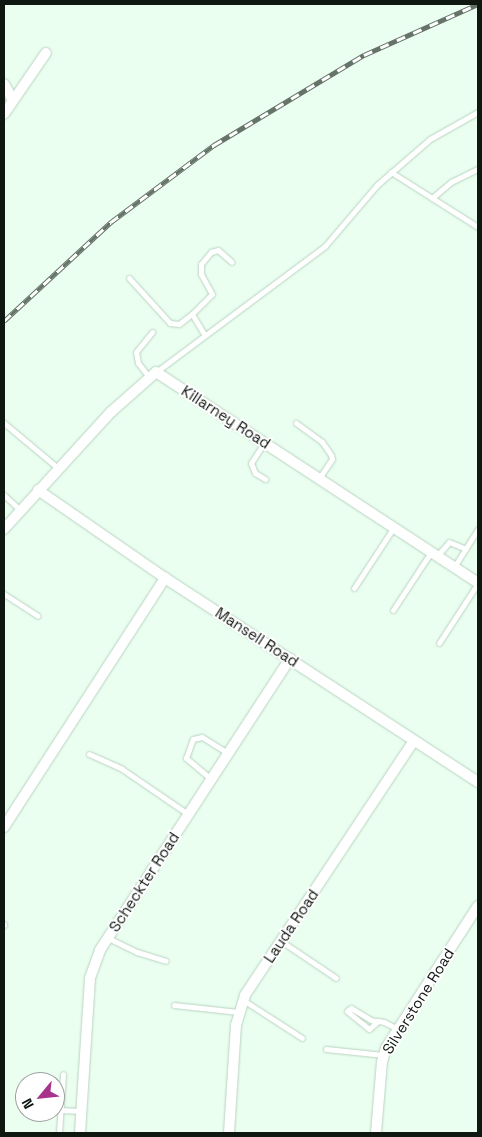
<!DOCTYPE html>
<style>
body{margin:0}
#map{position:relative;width:482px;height:1137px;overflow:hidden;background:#eafff0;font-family:"Space Grotesk",sans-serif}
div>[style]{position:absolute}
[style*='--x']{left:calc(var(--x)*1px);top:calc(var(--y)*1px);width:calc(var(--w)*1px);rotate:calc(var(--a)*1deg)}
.roads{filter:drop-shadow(0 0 1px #bad3c2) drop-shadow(0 0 1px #bad3c2)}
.lane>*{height:5px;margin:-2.5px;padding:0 2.5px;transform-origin:2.5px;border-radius:2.5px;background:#fff}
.street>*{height:10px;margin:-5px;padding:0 5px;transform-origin:5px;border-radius:5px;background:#fff}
.rail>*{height:5px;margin-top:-2.5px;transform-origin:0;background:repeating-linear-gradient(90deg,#fff 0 9px,#667369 0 18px);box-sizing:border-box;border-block:1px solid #667369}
span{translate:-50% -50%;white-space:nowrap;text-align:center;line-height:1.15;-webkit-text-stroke:4px #fff;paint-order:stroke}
.street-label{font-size:15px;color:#0f1711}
.frame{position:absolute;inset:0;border:5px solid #0f1711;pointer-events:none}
.north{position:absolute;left:15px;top:1072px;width:50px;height:50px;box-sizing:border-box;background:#fff;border:1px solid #9fa2a0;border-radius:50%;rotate:242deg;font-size:14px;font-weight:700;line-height:20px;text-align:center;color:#0f1711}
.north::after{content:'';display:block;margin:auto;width:18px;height:22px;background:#a8338c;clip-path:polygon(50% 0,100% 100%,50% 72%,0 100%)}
</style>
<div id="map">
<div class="roads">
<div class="lane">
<i style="--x:391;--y:172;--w:103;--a:32.3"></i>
<i style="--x:432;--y:198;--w:25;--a:-40"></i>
<i style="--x:451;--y:182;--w:30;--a:-26"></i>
<i style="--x:129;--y:278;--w:61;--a:47.7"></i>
<i style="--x:170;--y:323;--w:9;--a:6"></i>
<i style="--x:179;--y:324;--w:16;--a:-38"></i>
<i style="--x:204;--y:334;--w:23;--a:-121"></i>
<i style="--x:192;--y:314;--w:28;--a:-45"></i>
<i style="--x:212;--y:294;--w:23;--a:-119"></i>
<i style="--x:201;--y:274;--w:10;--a:-90"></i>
<i style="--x:201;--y:264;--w:16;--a:-50"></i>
<i style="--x:211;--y:252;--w:7;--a:-16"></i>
<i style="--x:218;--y:250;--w:18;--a:41"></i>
<i style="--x:156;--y:372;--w:211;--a:-36.7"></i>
<i style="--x:325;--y:246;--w:80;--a:-49.6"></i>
<i style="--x:377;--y:185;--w:70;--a:-41"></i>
<i style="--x:430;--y:139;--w:55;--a:-29.4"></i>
<i style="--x:149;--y:377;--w:18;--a:-128"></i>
<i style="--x:138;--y:363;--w:11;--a:-100"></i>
<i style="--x:136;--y:352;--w:26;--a:-51"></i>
<i style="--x:4;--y:423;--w:70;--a:39.8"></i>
<i style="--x:296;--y:423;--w:32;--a:36"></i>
<i style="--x:322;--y:442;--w:16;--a:55"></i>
<i style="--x:331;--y:455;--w:4;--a:76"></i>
<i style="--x:332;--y:459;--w:23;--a:124"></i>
<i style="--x:264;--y:443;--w:24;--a:123"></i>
<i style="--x:251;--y:463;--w:11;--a:68"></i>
<i style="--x:255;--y:473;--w:12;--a:31"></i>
<i style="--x:4;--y:495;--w:22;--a:43"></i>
<i style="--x:437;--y:556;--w:18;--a:-49"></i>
<i style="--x:449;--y:542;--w:18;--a:22"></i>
<i style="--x:454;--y:567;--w:45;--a:-57.7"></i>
<i style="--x:354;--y:588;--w:73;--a:-56.7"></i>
<i style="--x:4;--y:594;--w:40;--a:32.9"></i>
<i style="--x:393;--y:610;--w:69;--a:-56.8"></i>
<i style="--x:439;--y:643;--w:72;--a:-57"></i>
<i style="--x:89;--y:754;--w:36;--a:24"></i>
<i style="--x:122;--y:769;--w:80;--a:34.3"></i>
<i style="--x:211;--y:779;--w:33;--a:-140"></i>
<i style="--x:186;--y:758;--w:20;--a:-70"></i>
<i style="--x:193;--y:739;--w:9;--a:-13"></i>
<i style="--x:202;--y:737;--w:31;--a:32"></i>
<i style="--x:4;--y:924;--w:1;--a:90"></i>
<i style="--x:108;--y:938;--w:32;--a:26"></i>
<i style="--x:137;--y:952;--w:30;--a:17"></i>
<i style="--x:281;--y:941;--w:66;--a:33.9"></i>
<i style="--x:243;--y:1000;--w:70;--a:32.8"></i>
<i style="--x:174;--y:1005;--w:65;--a:6.1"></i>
<i style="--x:378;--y:1021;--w:12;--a:138"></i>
<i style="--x:369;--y:1029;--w:28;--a:-141"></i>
<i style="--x:347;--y:1011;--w:5;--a:-37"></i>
<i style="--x:351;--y:1008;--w:23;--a:31"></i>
<i style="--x:371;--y:1020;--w:3;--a:18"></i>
<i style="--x:374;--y:1021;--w:4;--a:0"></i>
<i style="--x:378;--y:1021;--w:6;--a:9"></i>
<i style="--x:384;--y:1022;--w:16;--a:27"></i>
<i style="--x:326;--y:1049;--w:58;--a:5.9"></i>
<i style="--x:60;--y:1110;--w:21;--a:3"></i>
<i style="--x:59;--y:1133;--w:59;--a:-86.1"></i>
</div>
<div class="street">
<i style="--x:4;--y:84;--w:18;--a:61"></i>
<i style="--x:4;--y:114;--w:74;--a:-55.5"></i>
<i style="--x:38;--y:490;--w:155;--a:34.7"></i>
<i style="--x:165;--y:578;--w:374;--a:33.1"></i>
<i style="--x:4;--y:529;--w:159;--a:-47.6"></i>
<i style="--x:111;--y:412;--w:60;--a:-41.6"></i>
<i style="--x:156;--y:372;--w:385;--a:33.2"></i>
<i style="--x:4;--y:827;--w:297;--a:-57.1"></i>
<i style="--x:80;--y:1133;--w:155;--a:-86.3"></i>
<i style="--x:90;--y:978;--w:30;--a:-70"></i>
<i style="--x:100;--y:950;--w:348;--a:-56.9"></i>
<i style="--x:229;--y:1133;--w:108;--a:-86.3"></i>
<i style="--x:236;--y:1025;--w:31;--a:-73"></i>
<i style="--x:245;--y:995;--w:305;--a:-56.4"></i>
<i style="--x:376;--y:1133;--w:71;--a:-85.2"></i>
<i style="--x:382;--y:1062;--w:15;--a:-74"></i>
<i style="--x:386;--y:1048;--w:169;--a:-57.1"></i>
</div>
</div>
<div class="rail">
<i style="--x:4;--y:321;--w:146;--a:-42.8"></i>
<i style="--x:111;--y:222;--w:129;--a:-36.8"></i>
<i style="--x:214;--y:145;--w:175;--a:-31"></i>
<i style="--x:364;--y:55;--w:125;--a:-24.1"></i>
</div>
<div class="street-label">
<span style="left:226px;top:417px;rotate:33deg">Killarney Road</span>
<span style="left:257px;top:637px;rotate:33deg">Mansell Road</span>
<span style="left:144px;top:882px;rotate:-57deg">Scheckter Road</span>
<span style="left:291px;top:926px;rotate:-56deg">Lauda Road</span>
<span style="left:418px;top:1001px;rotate:-58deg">Silverstone Road</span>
</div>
<div class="frame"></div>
<div class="north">N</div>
</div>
